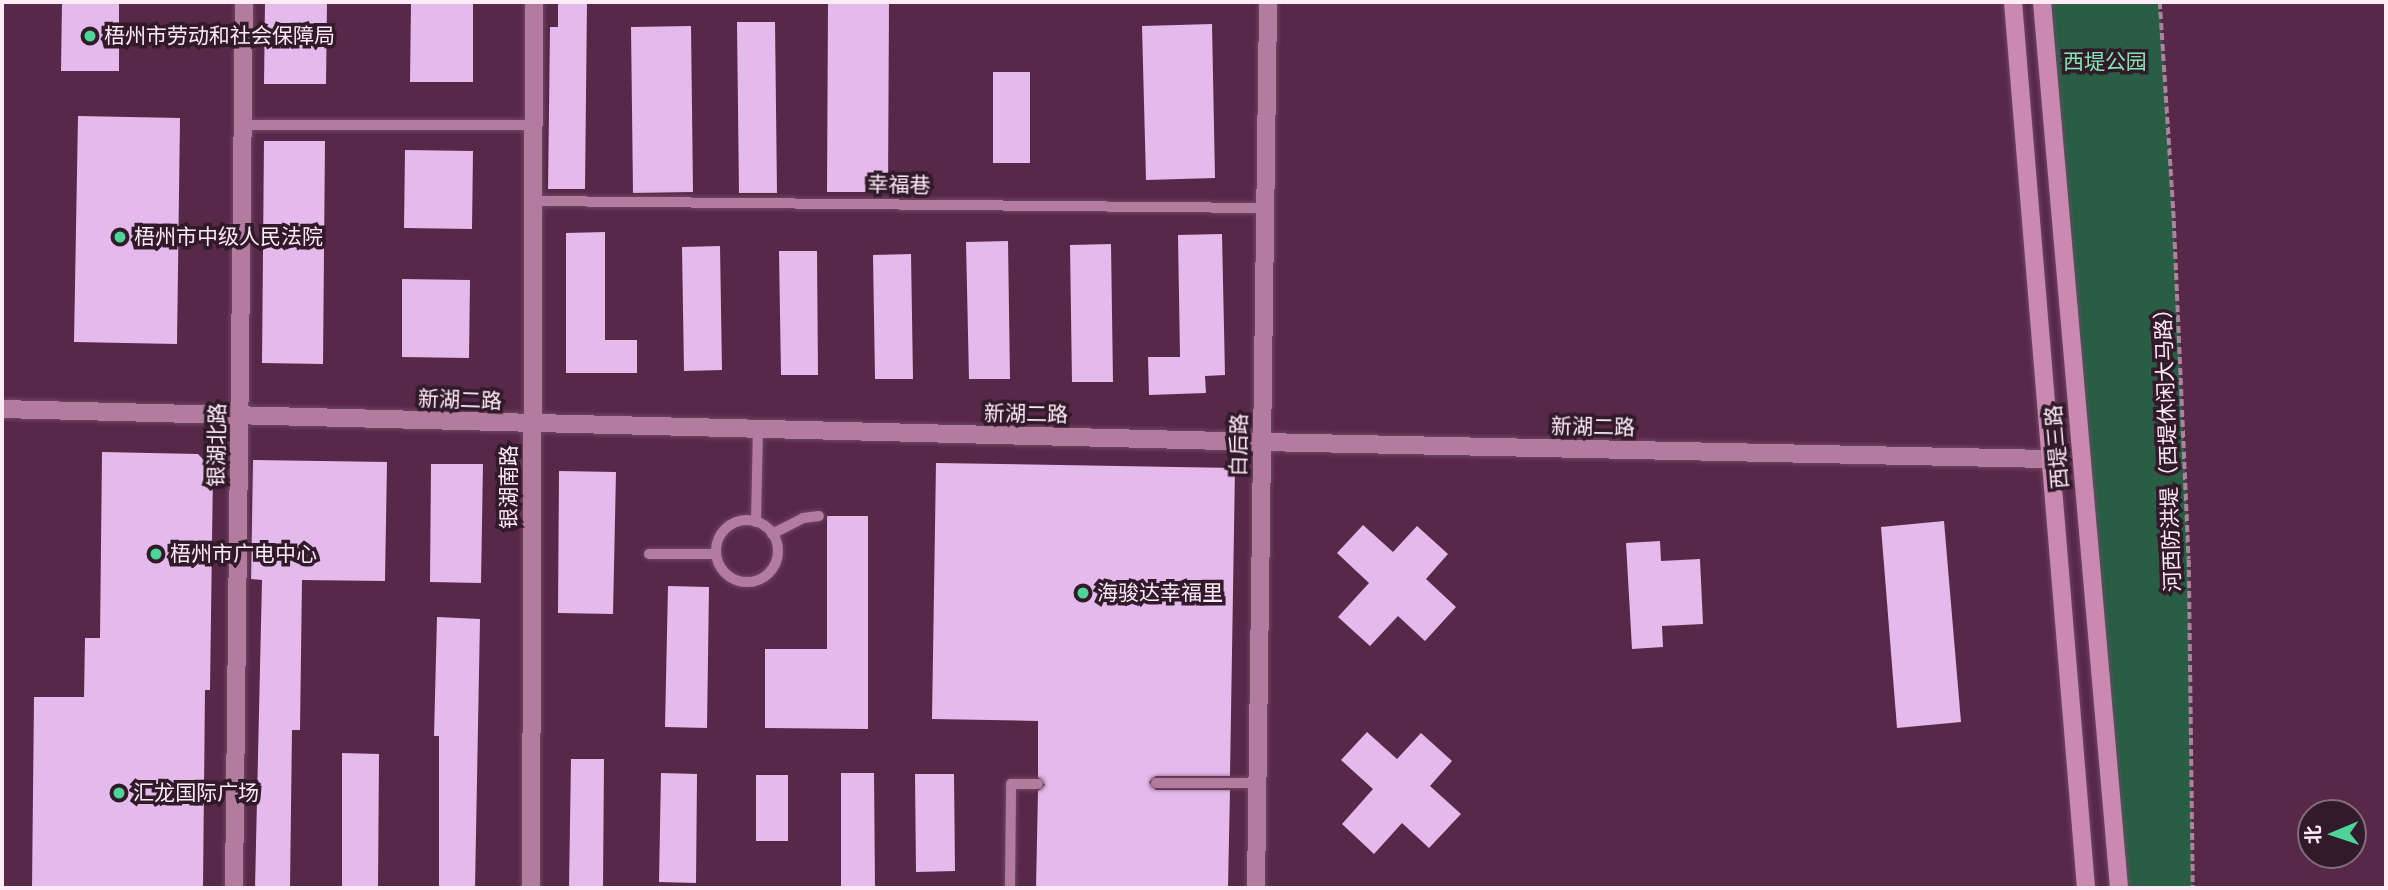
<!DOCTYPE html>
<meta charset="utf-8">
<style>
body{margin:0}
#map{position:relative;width:2388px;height:890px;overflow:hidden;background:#582849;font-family:Raleway,"Noto Sans SC",sans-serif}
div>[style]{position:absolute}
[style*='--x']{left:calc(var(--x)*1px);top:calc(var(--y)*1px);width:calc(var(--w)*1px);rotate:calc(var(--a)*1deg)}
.green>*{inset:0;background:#295e45}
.building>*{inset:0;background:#e4b9ec}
.path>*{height:3.5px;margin-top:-1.75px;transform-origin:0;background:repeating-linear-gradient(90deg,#a7859c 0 7px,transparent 0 10.5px)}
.roads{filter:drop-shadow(0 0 2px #6e4763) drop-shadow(0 0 2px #6e4763)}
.service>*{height:10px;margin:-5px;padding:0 5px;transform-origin:5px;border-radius:5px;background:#b37b9e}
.service>.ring{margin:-5px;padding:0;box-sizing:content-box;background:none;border:10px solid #b37b9e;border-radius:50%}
.minor>*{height:18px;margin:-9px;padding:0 9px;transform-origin:9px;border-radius:9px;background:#b37b9e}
.primary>*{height:18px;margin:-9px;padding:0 9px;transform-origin:9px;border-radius:9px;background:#c989b1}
.dots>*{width:19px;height:19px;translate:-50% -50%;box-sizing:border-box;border:4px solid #311a29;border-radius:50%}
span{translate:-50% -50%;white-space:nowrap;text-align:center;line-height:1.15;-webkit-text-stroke:7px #311a29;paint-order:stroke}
.poi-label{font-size:21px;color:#feebf6}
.left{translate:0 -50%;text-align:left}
.park-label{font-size:21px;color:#84e5b5}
.street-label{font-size:21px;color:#feebf6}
.frame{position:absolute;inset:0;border:4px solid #feebf6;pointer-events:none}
.north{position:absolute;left:2297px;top:799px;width:70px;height:70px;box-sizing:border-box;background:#311a29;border:2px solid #836e7b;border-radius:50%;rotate:268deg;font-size:19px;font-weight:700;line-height:28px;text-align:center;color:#feebf6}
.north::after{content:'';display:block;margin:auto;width:24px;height:32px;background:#4fd399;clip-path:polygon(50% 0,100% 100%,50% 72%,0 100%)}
</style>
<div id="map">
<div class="green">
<i style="clip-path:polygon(2042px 2px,2160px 2px,2174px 221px,2189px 560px,2193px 888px,2119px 888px)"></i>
</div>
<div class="building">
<i style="clip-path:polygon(62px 2px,119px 2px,119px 71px,61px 71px)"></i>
<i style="clip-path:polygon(265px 2px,327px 2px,326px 84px,264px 84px)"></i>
<i style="clip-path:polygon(411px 2px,473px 2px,473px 82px,410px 82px)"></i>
<i style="clip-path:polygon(558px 2px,587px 2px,585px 189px,548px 189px,550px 27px,558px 27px)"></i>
<i style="clip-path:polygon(828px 2px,889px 2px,888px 192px,827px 192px)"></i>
<i style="clip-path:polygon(737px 22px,775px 22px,777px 193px,739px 193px)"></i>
<i style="clip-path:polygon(1212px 24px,1215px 178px,1146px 180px,1142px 26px)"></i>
<i style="clip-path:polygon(691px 26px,693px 192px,633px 193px,631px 27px)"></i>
<i style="clip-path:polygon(993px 72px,1030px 72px,1030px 163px,993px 163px)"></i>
<i style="clip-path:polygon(78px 116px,180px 118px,177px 344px,74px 342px)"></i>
<i style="clip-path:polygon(264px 141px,325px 141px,323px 364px,262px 363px)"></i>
<i style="clip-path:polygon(405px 150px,473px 151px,472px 229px,404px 228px)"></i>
<i style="clip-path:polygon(605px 232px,605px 340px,637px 340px,637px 373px,566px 373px,566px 233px)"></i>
<i style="clip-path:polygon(1222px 234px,1225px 375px,1205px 376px,1206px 393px,1149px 395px,1148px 357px,1180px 357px,1178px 235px)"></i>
<i style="clip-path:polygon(1008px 241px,1010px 379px,969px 379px,966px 242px)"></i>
<i style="clip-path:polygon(1111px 244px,1113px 382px,1072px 382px,1070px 245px)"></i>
<i style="clip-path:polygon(720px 246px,722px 370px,684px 371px,682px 247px)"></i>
<i style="clip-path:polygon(779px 251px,817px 251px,818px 375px,781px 375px)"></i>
<i style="clip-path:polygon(911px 254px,913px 379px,875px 379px,873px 255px)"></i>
<i style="clip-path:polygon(402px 279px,470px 280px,469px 358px,402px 357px)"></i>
<i style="clip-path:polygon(102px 452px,198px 454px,213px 470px,210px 690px,205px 690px,203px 888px,32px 888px,34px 697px,84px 697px,85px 638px,100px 638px)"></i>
<i style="clip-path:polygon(253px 460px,387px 462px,385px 581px,302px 580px,300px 730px,292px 730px,290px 888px,255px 888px,262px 580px,251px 579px)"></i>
<i style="clip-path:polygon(936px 463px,1235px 468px,1230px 776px,1156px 776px,1149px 782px,1156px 790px,1230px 790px,1228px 888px,1036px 888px,1038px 791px,1045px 785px,1038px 777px,1038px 721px,932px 719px)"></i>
<i style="clip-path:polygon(431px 464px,483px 464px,481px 583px,430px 582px)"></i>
<i style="clip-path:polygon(559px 471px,616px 472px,613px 614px,558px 613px)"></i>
<i style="clip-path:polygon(827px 516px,868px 516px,868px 729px,765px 728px,765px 649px,827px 649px)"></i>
<i style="clip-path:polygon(1944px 521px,1961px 722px,1897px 728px,1881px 527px)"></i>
<i style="clip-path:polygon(1363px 525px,1393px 552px,1417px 526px,1448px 554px,1426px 579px,1456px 607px,1425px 641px,1398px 616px,1370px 646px,1338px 617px,1369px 583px,1337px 553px)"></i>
<i style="clip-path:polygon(1660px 541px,1661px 561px,1700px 559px,1703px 624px,1662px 626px,1663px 647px,1632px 649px,1626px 543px)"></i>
<i style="clip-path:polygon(668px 586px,709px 587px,707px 728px,665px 727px)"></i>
<i style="clip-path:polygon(437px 617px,480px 619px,475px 888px,439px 888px,439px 736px,434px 736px)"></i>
<i style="clip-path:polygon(1367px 732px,1397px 759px,1421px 733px,1452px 761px,1430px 786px,1461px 814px,1429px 848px,1402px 823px,1374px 854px,1342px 824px,1373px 789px,1341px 760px)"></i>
<i style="clip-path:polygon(342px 753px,379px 754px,378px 888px,342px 888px)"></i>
<i style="clip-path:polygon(571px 759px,604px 759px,603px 888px,569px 888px)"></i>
<i style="clip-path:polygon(661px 773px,697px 774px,696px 883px,659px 882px)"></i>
<i style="clip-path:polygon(841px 773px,874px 773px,875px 888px,841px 888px)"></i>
<i style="clip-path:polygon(915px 774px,954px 774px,955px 871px,916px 872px)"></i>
<i style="clip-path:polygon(756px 775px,788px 775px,788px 841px,756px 841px)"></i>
</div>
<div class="path">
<i style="--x:2160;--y:2;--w:219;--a:86.3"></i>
<i style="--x:2174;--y:221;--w:339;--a:87.5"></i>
<i style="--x:2189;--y:560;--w:328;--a:89.3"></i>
</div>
<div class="roads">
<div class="service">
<i style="--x:243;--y:125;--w:290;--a:0"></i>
<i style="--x:533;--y:201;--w:731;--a:0.55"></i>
<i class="ring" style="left:716px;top:520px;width:52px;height:52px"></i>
<i style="--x:756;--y:522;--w:92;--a:-88.8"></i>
<i style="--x:772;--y:534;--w:35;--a:-27"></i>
<i style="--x:803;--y:518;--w:16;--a:-7"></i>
<i style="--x:649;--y:554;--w:67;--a:0"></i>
<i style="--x:1156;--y:783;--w:101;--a:0"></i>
<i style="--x:1010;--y:888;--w:104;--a:-89.4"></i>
<i style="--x:1011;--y:784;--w:27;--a:0"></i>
</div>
<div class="minor">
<i style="--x:2;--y:409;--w:1260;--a:1.5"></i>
<i style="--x:1262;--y:442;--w:788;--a:1.24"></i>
<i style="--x:234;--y:888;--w:886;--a:-89.35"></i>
<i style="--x:531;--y:888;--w:886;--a:-89.81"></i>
<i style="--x:1256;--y:888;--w:886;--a:-89.22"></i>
</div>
<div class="primary">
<i style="--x:2013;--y:2;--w:889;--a:85.29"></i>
<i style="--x:2042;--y:2;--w:889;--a:85.03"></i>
</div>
</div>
<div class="dots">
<i style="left:90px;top:36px;background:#4fd399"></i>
<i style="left:120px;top:237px;background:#4fd399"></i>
<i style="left:156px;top:554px;background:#4fd399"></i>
<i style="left:1083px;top:593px;background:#4fd399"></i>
<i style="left:119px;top:793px;background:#4fd399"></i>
</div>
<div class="poi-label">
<span class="left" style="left:104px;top:36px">梧州市劳动和社会保障局</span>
<span class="left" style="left:134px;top:237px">梧州市中级人民法院</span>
<span class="left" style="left:170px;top:554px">梧州市广电中心</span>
<span class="left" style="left:1097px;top:593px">海骏达幸福里</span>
<span class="left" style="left:133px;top:793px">汇龙国际广场</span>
</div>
<div class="park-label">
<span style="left:2105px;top:62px">西堤公园</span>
</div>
<div class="street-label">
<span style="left:899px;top:185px;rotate:1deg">幸福巷</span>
<span style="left:460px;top:400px;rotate:2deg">新湖二路</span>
<span style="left:1026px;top:414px;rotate:1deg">新湖二路</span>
<span style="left:1593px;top:427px;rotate:1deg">新湖二路</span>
<span style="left:217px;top:445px;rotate:-89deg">银湖北路</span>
<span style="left:1239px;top:445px;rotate:-89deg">白后路</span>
<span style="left:2168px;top:445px;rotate:-92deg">河西防洪堤（西堤休闲大马路）</span>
<span style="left:2057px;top:447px;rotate:-95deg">西堤三路</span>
<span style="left:509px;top:487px;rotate:-90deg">银湖南路</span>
</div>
<div class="frame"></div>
<div class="north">北</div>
</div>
